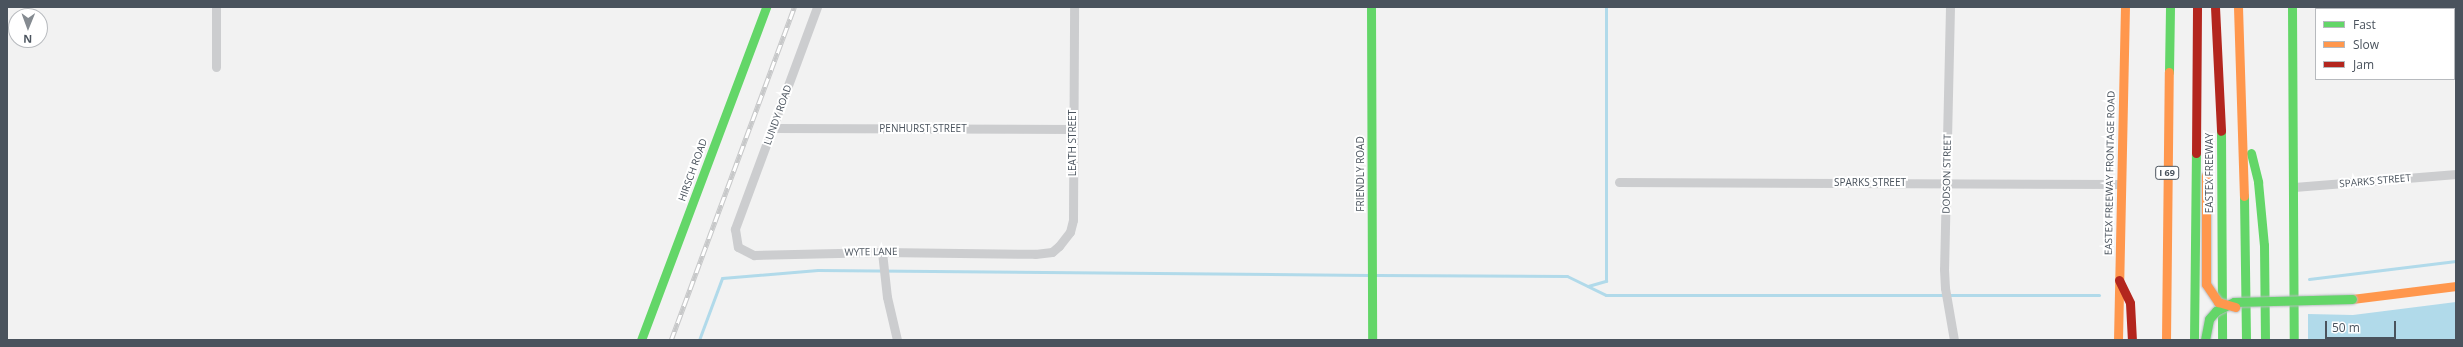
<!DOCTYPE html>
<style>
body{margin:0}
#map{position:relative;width:2463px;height:347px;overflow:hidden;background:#f2f2f2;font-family:"Open Sans",sans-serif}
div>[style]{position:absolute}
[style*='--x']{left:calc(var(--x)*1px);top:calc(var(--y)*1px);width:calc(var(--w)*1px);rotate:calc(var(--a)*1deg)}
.water>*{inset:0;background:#b1daea}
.stream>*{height:3px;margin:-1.5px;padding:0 1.5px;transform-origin:1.5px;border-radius:1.5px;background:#b1daea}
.street>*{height:9px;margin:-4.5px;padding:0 4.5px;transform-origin:4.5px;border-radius:4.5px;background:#cccdcf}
.fast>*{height:9px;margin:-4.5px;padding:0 4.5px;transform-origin:4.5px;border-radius:4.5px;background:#63d668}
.slow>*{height:9px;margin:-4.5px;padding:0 4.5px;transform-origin:4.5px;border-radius:4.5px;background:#ff974d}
.jam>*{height:9px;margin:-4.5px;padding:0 4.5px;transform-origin:4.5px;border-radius:4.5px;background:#b3261e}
.rail>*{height:4.5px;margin-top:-2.25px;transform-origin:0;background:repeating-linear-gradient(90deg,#fff 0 9px,#c7c8c9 0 18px);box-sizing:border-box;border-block:1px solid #c7c8c9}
.bridges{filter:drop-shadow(0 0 1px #b7bbc0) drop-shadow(0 0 1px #b7bbc0)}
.fast-bridge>*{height:9px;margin:-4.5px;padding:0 4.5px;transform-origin:4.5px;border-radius:4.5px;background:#63d668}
.slow-bridge>*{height:9px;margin:-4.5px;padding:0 4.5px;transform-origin:4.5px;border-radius:4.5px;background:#ff974d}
span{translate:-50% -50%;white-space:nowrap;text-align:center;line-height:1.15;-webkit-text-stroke:4px #fff;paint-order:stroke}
.shield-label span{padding:1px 3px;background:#fff;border:1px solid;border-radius:3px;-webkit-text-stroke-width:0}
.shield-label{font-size:9px;color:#4a535d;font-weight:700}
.street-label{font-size:10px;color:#4a535d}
.frame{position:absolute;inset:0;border:8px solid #4a535d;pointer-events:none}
.legend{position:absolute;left:2315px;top:8px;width:140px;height:72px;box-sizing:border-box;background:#fff;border:1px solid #b7babe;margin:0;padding:5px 7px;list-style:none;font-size:12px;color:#4a535d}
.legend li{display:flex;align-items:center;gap:8px;height:20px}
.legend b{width:20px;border:1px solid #b7babe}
.north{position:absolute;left:8px;top:8px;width:40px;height:40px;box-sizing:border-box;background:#fff;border:1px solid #b7babe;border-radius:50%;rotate:181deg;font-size:11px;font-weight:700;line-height:16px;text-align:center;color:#4a535d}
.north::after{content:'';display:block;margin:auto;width:14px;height:18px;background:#858b91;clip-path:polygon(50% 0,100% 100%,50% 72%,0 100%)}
.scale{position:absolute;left:2325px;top:321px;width:71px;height:18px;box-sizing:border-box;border:2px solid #4a535d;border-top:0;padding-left:5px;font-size:12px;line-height:14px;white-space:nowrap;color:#4a535d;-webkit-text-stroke:3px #fff;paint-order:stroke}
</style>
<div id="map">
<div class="water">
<i style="clip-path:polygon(2456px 302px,2456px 340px,2308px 340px,2308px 314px,2353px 315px)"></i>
</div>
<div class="stream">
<i style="--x:1376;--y:275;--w:191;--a:0.3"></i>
<i style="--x:1567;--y:276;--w:43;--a:26"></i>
<i style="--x:1606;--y:295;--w:493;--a:0"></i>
<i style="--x:2309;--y:279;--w:148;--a:-7"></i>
<i style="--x:1588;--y:286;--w:19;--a:-16"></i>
<i style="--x:1606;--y:281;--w:274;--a:-90"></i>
<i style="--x:699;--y:340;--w:66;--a:-69.6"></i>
<i style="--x:722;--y:278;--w:96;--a:-4.8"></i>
<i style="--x:818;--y:270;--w:550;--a:0.52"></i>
</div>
<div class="street">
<i style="--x:817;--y:7;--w:237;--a:110.3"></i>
<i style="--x:735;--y:229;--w:18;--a:81"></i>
<i style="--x:738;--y:247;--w:18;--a:27"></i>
<i style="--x:754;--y:255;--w:128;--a:-1.3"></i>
<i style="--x:882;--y:252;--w:153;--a:0.7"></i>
<i style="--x:1035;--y:254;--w:17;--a:-7"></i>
<i style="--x:1052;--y:252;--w:9;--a:-41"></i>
<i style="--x:1059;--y:246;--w:18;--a:-52"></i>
<i style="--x:1070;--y:232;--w:12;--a:-76"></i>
<i style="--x:1073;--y:220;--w:213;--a:-89.7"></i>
<i style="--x:1950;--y:7;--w:262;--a:91.3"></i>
<i style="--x:1944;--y:269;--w:19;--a:87"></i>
<i style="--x:1945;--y:288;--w:53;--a:80.2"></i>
<i style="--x:216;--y:67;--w:60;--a:-90"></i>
<i style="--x:772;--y:128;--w:301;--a:0.2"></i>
<i style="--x:1619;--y:182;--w:502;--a:0.23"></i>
<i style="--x:2294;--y:187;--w:163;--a:-4.6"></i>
<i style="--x:882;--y:252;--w:45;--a:83.7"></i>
<i style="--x:887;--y:297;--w:44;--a:76.9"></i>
</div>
<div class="fast">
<i style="--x:1371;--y:7;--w:333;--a:89.8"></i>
<i style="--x:2292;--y:7;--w:333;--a:89.7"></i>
<i style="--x:2169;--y:72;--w:65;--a:-89.1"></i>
<i style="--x:2221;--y:131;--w:209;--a:89.7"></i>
<i style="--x:2251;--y:153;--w:30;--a:76"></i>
<i style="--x:2258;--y:182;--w:63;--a:84.6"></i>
<i style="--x:2264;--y:245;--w:95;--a:89.4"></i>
<i style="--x:2244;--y:196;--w:144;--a:89.2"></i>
<i style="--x:641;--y:340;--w:356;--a:-69.4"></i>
<i style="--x:2194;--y:340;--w:187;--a:-89.4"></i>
</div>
<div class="slow">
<i style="--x:2238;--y:7;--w:189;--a:88.2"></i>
<i style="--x:2352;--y:299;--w:105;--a:-7.1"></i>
<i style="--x:2118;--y:340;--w:333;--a:-88.8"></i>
<i style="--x:2166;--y:340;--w:268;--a:-89.4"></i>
</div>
<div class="jam">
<i style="--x:2215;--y:7;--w:124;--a:87.2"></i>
<i style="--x:2196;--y:153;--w:146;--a:-89.6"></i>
<i style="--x:2119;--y:280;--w:25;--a:64"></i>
<i style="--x:2130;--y:303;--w:37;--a:87"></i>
</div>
<div class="rail">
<i style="--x:671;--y:340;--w:355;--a:-69.7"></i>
</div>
<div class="bridges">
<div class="fast-bridge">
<i style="--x:2205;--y:340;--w:21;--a:-79"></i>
<i style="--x:2209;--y:319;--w:11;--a:-49"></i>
<i style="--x:2216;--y:311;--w:20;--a:-27"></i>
<i style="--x:2234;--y:302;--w:118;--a:-1.5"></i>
</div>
<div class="slow-bridge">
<i style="--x:2206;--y:176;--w:108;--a:90"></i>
<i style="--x:2206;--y:284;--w:22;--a:56"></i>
<i style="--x:2218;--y:302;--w:18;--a:16"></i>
</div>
</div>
<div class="shield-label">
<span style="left:2167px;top:173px">I 69</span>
</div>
<div class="street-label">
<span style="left:778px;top:115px;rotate:-70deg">LUNDY ROAD</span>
<span style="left:923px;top:129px">PENHURST STREET</span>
<span style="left:1073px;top:143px;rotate:-90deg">LEATH STREET</span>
<span style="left:693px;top:170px;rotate:-70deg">HIRSCH ROAD</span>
<span style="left:2110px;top:173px;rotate:-89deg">EASTEX FREEWAY FRONTAGE ROAD</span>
<span style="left:2210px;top:173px;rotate:-90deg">EASTEX FREEWAY</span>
<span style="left:1361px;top:174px;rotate:-90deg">FRIENDLY ROAD</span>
<span style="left:1947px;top:174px;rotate:-89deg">DODSON STREET</span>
<span style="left:2375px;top:181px;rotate:-5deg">SPARKS STREET</span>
<span style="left:1870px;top:183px">SPARKS STREET</span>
<span style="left:871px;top:252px;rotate:-1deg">WYTE LANE</span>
</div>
<div class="frame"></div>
<ul class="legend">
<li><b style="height:5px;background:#63d668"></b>Fast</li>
<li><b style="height:5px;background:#ff974d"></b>Slow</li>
<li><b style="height:5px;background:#b3261e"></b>Jam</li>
</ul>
<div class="north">N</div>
<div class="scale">50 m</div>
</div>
